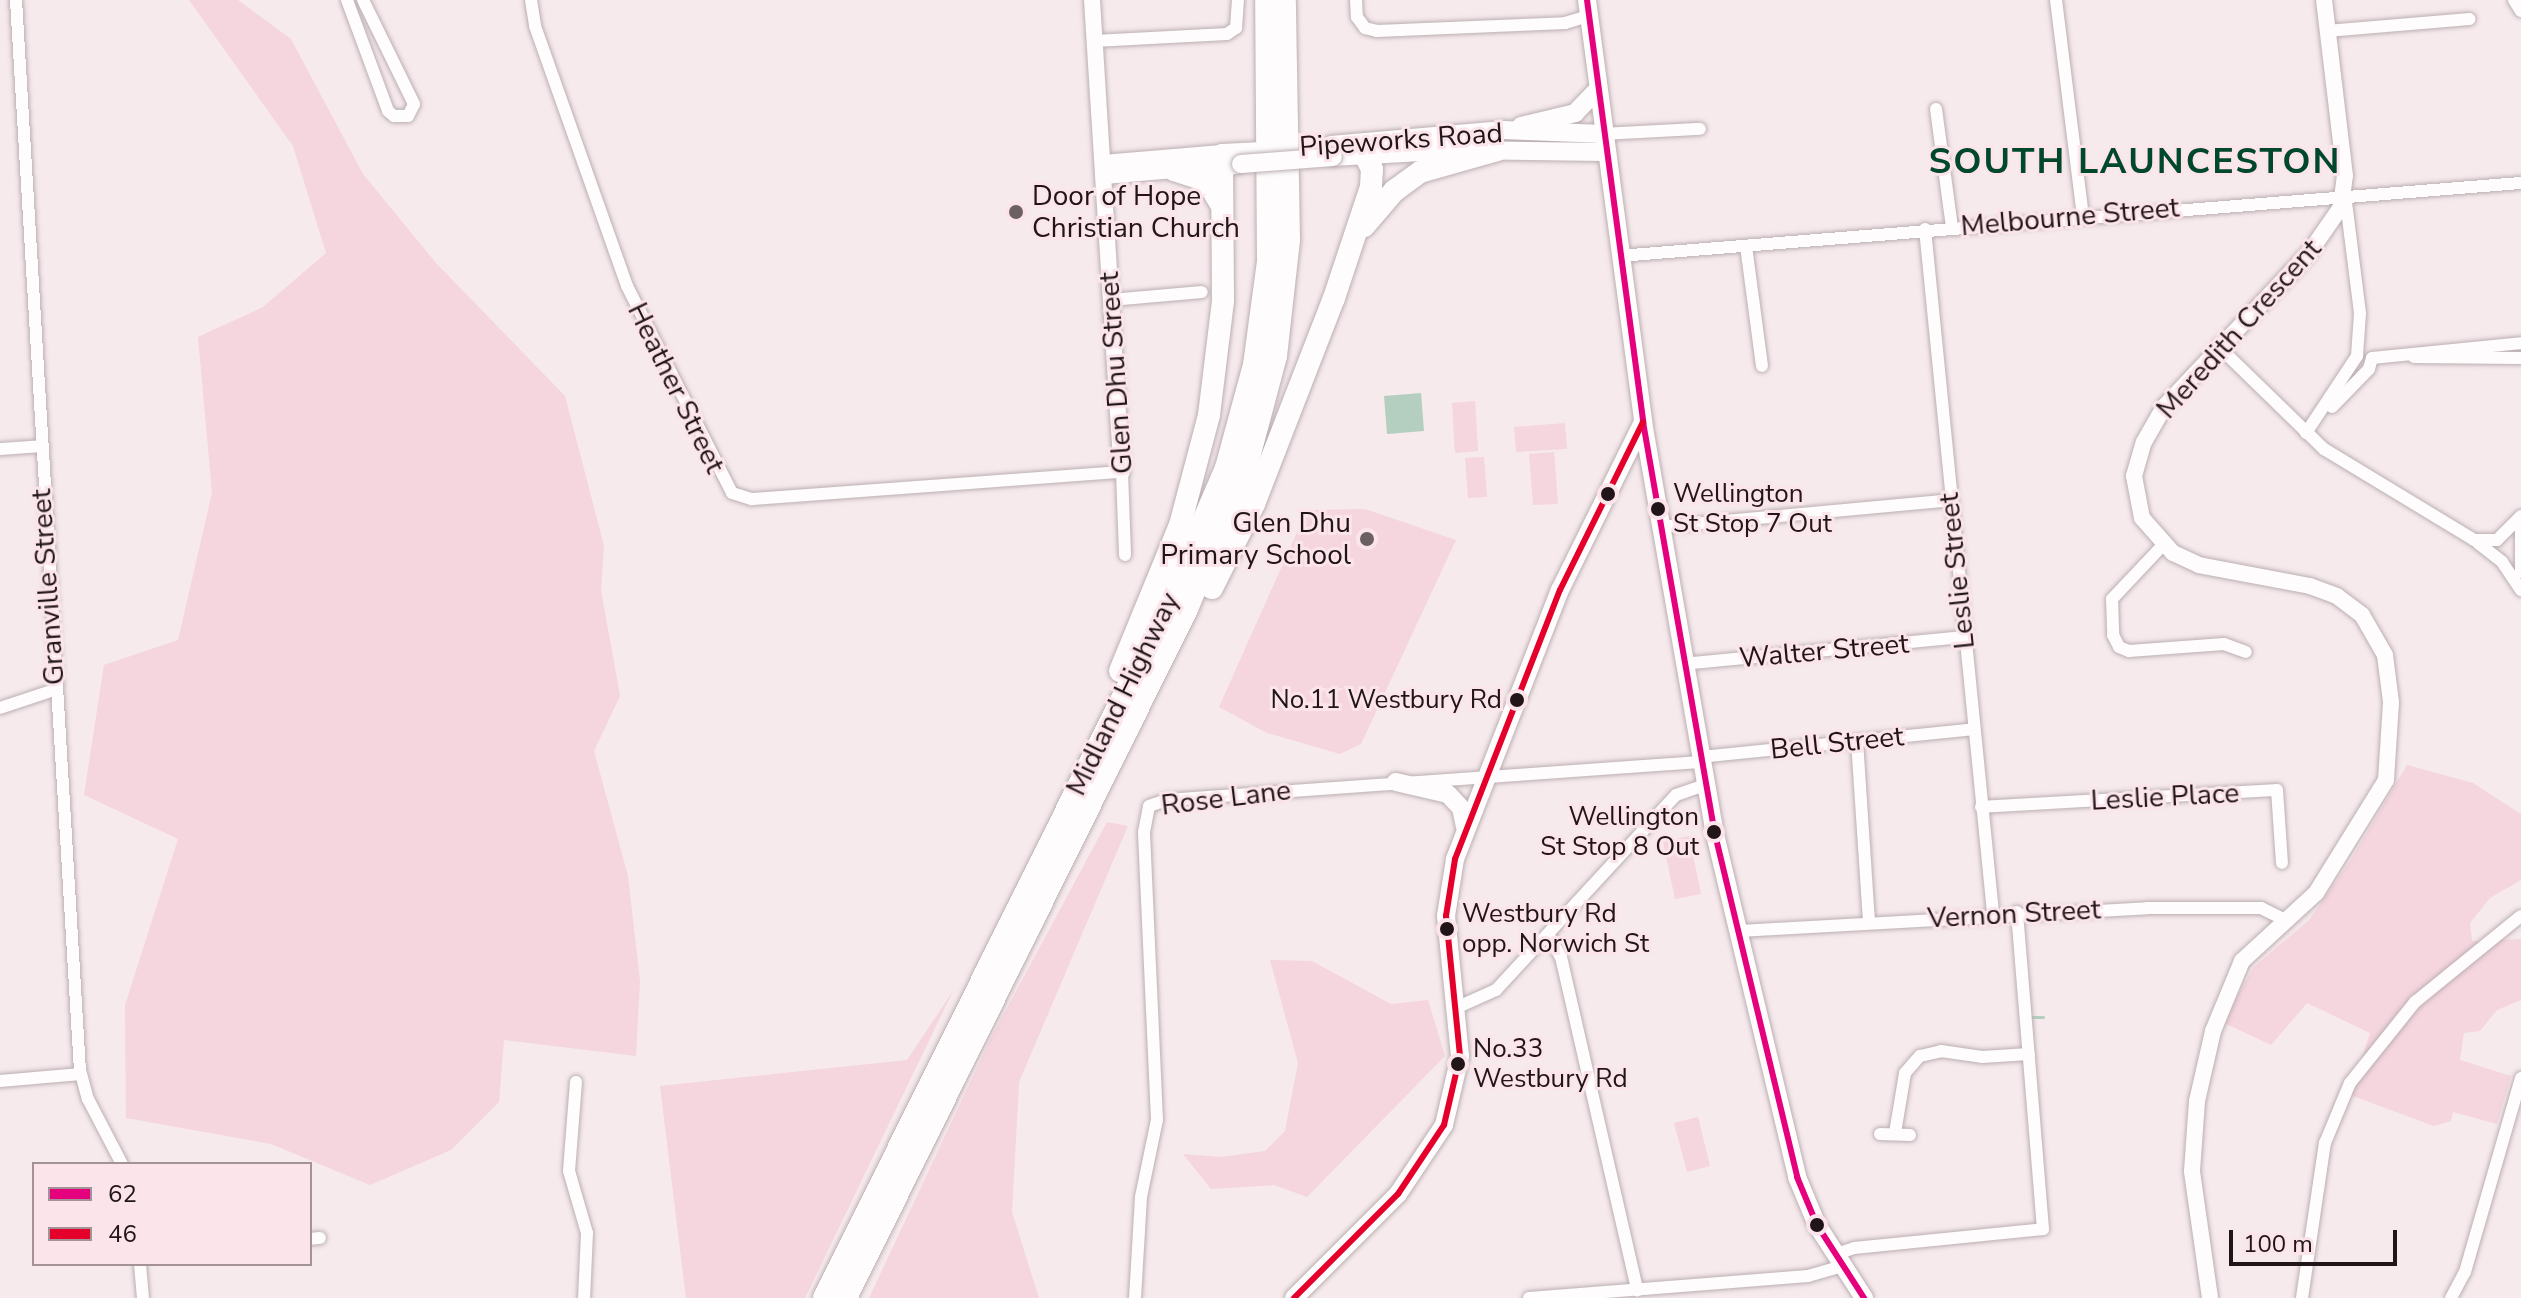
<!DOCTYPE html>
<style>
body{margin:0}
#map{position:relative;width:2521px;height:1298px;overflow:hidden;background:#f6eaed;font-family:"Nunito Sans",sans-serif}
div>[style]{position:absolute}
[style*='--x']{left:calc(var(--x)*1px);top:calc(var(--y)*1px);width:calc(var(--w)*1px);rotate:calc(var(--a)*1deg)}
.green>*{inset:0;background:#f5d5de}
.water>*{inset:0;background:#b4cfbf}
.stream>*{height:3px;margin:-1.5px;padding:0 1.5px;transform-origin:1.5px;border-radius:1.5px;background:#b4cfbf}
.roads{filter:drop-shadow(0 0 2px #bbafb2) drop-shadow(0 0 2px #bbafb2)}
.minor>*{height:12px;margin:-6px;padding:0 6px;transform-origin:6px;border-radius:6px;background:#fefcfc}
.tertiary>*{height:16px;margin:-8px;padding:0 8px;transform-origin:8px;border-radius:8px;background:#fefcfc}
.secondary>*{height:18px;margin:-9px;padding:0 9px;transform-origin:9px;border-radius:9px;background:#fefcfc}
.motorway>*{height:22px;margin:-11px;padding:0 11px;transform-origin:11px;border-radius:11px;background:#fefcfc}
.bridges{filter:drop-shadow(0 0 2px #bbafb2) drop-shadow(0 0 2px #bbafb2)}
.secondary-bridge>*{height:18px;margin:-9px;padding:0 9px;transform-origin:9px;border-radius:9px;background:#fefcfc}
.bus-1>*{height:6px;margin:-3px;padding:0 3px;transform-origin:3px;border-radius:3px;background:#e5007d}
.bus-2>*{height:6px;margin:-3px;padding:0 3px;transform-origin:3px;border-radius:3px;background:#e4002b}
.dots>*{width:22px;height:22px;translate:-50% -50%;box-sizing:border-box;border:4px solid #fbe5eb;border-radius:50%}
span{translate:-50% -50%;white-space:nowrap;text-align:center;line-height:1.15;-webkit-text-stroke:6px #fbe5eb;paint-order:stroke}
.bus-label{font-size:26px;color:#211519}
.left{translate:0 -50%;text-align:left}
.right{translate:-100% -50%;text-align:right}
.street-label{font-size:28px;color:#211519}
.poi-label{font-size:28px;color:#211519}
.district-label{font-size:36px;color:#00482c;font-weight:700;letter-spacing:2px}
.legend{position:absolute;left:32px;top:1162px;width:280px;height:104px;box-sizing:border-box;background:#fbe5eb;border:2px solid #a49297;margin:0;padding:10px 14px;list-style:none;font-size:24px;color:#211519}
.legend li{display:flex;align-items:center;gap:16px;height:40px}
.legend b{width:40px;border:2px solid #a49297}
.scale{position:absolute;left:2229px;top:1230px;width:168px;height:36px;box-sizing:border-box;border:4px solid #211519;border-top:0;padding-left:10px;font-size:24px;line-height:28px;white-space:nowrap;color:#211519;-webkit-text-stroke:6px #fbe5eb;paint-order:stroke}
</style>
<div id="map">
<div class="green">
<i style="clip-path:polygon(189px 0,238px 0,291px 39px,363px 174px,436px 263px,565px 396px,604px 546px,601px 590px,620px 696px,594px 751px,628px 876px,640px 981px,636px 1056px,504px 1040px,499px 1102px,451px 1150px,370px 1185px,271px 1144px,126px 1118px,125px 1005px,178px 839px,84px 795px,104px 665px,178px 640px,212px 493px,198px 337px,263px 307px,326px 253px,293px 146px)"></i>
<i style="clip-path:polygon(1475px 401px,1478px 451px,1455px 453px,1452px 403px)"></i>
<i style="clip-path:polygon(1565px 423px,1567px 449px,1516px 452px,1514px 427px)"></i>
<i style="clip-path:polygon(1554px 452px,1558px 504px,1533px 505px,1529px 454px)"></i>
<i style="clip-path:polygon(1484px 457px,1487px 497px,1468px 498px,1465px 458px)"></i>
<i style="clip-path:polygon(1365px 509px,1456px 540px,1361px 744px,1340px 754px,1267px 733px,1219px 707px,1307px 510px)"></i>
<i style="clip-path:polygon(2407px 765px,2473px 783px,2521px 814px,2521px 880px,2490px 898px,2470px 923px,2472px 941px,2521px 939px,2521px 1000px,2497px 1010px,2480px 1031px,2464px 1033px,2460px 1060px,2511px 1076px,2497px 1124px,2453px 1112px,2451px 1121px,2434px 1126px,2350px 1095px,2370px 1033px,2307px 1003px,2271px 1045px,2222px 1022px,2254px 967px,2309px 920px,2352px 858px)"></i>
<i style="clip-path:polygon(1107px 822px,1128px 826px,1019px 1082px,1012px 1212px,1039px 1298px,869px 1298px,991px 1038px)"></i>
<i style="clip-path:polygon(1689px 836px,1701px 894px,1675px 899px,1663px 842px)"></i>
<i style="clip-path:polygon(1270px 960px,1312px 961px,1391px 1004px,1428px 1000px,1445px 1056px,1307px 1197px,1274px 1185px,1211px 1189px,1183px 1154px,1221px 1157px,1265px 1151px,1285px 1131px,1298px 1063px)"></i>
<i style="clip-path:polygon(953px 991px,805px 1298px,686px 1298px,660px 1086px,907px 1060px)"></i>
<i style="clip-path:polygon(1698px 1117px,1710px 1166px,1687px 1172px,1674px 1123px)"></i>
</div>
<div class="water">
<i style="clip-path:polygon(1421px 393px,1424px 431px,1387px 434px,1384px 396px)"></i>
</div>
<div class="stream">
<i style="--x:2030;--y:1017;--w:13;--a:0"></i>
</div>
<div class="roads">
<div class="minor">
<i style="--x:16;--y:0;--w:1072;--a:86.58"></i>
<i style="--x:80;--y:1070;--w:30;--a:75"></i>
<i style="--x:88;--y:1099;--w:73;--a:62.4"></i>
<i style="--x:347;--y:0;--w:118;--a:69.7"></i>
<i style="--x:388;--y:111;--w:8;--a:40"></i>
<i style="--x:394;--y:116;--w:14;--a:0"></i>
<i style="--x:408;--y:116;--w:13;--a:-63"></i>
<i style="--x:414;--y:104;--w:116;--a:-116.1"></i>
<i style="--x:531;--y:0;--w:26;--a:81"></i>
<i style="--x:535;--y:26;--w:276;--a:70.5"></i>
<i style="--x:627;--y:286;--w:232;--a:63.1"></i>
<i style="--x:732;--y:493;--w:21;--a:17"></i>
<i style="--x:752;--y:499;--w:371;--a:-4.2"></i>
<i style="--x:1122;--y:472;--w:83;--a:87.9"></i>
<i style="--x:1356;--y:0;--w:17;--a:87"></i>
<i style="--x:1357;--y:17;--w:14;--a:54"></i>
<i style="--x:1365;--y:28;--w:12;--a:14"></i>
<i style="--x:1377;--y:31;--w:188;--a:-2.4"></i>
<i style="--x:1565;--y:23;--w:24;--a:-17"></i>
<i style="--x:2056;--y:0;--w:219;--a:82.9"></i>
<i style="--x:2514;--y:0;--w:13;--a:58"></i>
<i style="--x:2327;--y:31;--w:143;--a:-4.8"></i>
<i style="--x:1094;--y:41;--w:133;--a:-3"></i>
<i style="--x:1227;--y:34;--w:11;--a:-34"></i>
<i style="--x:1236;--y:28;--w:28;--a:-86"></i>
<i style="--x:1936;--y:109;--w:119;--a:82.3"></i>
<i style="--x:1603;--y:134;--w:97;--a:-3"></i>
<i style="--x:1925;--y:229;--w:687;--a:84.32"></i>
<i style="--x:1746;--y:246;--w:121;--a:82.4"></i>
<i style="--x:1619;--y:256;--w:905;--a:-4.63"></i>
<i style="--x:1111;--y:300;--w:91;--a:-5"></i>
<i style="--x:2218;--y:346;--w:148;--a:44.2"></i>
<i style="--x:2324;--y:449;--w:175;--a:31.2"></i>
<i style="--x:2474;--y:540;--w:23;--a:0"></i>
<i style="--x:2497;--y:540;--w:34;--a:-45"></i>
<i style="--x:2414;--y:357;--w:107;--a:0.5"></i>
<i style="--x:2372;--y:358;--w:150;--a:-5.7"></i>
<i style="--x:2332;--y:407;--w:53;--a:-45.8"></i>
<i style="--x:2369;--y:369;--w:11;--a:-75"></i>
<i style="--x:2306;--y:433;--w:92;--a:-56.5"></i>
<i style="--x:2357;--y:356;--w:43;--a:-86"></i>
<i style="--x:2360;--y:313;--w:119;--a:-97.2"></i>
<i style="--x:0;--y:449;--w:39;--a:-4"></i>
<i style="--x:1661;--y:527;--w:290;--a:-5.3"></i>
<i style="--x:2521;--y:530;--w:42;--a:90"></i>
<i style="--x:2478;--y:543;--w:31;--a:38"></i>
<i style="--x:2502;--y:562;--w:34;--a:56"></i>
<i style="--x:2163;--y:545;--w:74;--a:133.4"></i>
<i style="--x:2112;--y:599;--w:36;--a:88"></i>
<i style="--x:2113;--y:635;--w:13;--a:63"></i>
<i style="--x:2119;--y:647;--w:11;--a:22"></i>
<i style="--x:2129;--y:651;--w:95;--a:-4.2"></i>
<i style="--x:2224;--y:644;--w:23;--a:20"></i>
<i style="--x:1683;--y:664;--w:282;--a:-5.5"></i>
<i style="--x:0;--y:708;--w:57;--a:-18.4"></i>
<i style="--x:1857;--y:741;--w:181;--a:86.2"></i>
<i style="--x:1700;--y:757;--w:275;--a:-5.8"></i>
<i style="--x:1981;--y:807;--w:296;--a:-3.3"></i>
<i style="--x:2277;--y:790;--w:73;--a:86.1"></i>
<i style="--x:1739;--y:931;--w:409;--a:-3.2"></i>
<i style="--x:2147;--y:908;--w:114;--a:0"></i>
<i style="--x:2261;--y:908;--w:28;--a:26"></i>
<i style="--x:1548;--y:934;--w:26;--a:61"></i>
<i style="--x:1561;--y:957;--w:342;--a:77.1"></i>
<i style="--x:1458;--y:1007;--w:42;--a:-24.1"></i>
<i style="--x:1496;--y:990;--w:265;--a:-47.3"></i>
<i style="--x:1676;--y:795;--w:31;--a:-19"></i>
<i style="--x:0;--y:1081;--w:81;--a:-4.9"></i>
<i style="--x:576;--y:1082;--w:89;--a:94.5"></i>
<i style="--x:569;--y:1171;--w:65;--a:73.8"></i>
<i style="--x:587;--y:1233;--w:65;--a:92.6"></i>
<i style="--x:1895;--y:1133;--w:61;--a:-80.5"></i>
<i style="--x:1905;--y:1073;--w:23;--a:-49"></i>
<i style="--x:1920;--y:1056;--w:22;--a:-13"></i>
<i style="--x:1941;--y:1051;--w:41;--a:8.3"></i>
<i style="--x:1982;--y:1057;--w:47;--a:-3.7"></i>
<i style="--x:1880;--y:1134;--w:30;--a:2"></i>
<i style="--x:310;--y:1239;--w:10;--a:-6"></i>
<i style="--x:1836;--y:1254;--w:19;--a:-18"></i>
<i style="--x:1854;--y:1248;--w:190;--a:-5.7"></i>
<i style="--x:2043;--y:1229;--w:318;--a:-94.7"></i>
<i style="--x:140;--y:1264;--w:34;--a:85"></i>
<i style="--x:1135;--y:1298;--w:101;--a:-86.6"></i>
<i style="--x:1141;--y:1197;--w:79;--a:-78.3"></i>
<i style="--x:1157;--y:1120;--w:288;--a:-92.6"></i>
<i style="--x:1144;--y:832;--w:26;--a:-79"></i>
<i style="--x:1149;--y:806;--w:18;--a:-19"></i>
<i style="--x:1166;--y:800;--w:535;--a:-4.07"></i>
<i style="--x:1529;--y:1298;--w:280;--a:-4.5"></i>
<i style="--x:1808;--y:1276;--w:36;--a:-16"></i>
<i style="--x:2302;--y:1298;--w:157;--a:-81.6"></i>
<i style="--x:2325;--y:1143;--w:65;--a:-67.4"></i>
<i style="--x:2350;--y:1083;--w:104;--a:-51.3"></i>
<i style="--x:2415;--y:1002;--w:136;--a:-39.1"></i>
<i style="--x:2451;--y:1298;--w:30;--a:-62"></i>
<i style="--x:2465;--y:1272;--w:202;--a:-73.9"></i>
</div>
<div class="tertiary">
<i style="--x:1092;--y:0;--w:473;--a:86.4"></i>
<i style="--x:1103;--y:163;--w:119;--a:-4.8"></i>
<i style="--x:1104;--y:176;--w:118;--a:-4.8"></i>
<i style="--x:2210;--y:1298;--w:128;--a:-98.1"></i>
<i style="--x:2192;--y:1171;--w:70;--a:-85.9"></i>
<i style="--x:2197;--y:1101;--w:72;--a:-77.1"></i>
<i style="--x:2213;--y:1031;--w:76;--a:-67.5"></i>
<i style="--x:2242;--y:961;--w:100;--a:-42.6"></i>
<i style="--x:2316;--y:893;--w:133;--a:-58.2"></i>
<i style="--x:2386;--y:780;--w:78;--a:-86.3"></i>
<i style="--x:2391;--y:702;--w:47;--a:-97.3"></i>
<i style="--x:2385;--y:655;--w:46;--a:-119.9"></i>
<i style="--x:2362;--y:615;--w:31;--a:-143"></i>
<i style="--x:2337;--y:596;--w:29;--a:-160"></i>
<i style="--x:2310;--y:586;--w:113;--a:-169.3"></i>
<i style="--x:2199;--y:565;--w:29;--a:-155"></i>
<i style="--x:2173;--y:553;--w:47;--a:-131.5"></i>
<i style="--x:2142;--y:518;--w:43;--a:-100.8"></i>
<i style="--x:2134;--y:476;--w:35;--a:-74"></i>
<i style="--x:2144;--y:442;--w:40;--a:-60.3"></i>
<i style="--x:2164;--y:407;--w:212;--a:-46.7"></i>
<i style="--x:2309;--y:253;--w:56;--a:-55.2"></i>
<i style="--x:2341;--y:207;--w:31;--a:-83"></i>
<i style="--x:2345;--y:176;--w:177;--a:-96.8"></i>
</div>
<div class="secondary">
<i style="--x:1587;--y:0;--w:426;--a:82.4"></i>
<i style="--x:1643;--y:422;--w:414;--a:80.1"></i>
<i style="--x:1714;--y:830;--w:357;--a:76.5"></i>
<i style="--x:1797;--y:1177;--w:52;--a:67.4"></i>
<i style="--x:1817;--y:1225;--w:87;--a:57.2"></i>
<i style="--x:1521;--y:126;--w:56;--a:-13.5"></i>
<i style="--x:1575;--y:113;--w:32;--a:-46"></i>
<i style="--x:1331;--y:145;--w:173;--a:-5"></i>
<i style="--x:1503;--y:130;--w:100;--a:2.3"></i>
<i style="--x:1333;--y:157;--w:124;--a:-3.2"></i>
<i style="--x:1457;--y:150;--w:147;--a:0.8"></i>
<i style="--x:1236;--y:165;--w:14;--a:176"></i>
<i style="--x:1222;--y:166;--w:13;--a:-90"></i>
<i style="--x:1222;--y:153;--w:40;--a:-2.9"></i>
<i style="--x:1396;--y:782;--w:53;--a:13"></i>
<i style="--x:1448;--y:794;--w:19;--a:47"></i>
<i style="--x:1461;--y:808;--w:19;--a:78"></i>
<i style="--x:1294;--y:1298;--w:147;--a:-45"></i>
<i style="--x:1398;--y:1194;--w:83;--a:-56.3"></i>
<i style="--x:1444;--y:1125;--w:71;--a:-76.9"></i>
<i style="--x:1460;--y:1056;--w:141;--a:-95.7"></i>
<i style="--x:1446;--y:916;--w:58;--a:-81"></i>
<i style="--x:1455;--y:859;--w:289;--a:-68.7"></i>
<i style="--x:1560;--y:590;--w:187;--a:-63.7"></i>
</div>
<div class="motorway">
<i style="--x:1174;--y:170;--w:35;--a:18"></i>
<i style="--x:1207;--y:181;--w:29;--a:59"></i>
<i style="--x:1364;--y:226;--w:46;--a:-49.4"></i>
<i style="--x:1394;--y:191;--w:32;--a:-36"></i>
<i style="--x:1420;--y:172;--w:80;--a:-15.9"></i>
<i style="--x:1212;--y:588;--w:94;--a:-63.4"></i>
<i style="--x:1254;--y:504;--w:221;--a:-68.8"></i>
<i style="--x:1334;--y:298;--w:117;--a:-71.6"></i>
<i style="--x:1371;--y:187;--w:18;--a:-87"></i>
<i style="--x:1372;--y:169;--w:16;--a:-117"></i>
<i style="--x:1120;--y:671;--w:158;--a:-67.7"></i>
<i style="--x:1180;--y:525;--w:114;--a:-75.2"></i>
<i style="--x:1209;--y:415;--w:115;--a:-83"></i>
<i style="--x:1223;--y:301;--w:135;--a:-90.4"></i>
<i style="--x:824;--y:1298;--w:744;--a:-63.57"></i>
<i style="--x:1155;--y:632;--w:179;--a:-66.6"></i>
<i style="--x:1226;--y:468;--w:107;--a:-74.8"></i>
<i style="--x:1254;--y:365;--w:104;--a:-82.3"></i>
<i style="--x:1268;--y:262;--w:262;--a:-90.4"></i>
<i style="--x:846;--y:1298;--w:769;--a:-63.67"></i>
<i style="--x:1187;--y:609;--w:156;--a:-67.4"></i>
<i style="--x:1247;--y:465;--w:113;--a:-75.1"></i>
<i style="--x:1276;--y:356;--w:117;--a:-83.6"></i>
<i style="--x:1289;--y:240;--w:240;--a:-91"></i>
</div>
</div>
<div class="bridges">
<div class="secondary-bridge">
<i style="--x:1241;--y:164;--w:92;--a:-4.4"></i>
</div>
</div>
<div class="bus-1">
<i style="--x:1587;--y:0;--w:426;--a:82.4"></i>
<i style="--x:1643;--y:422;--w:414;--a:80.1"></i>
<i style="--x:1714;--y:830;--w:357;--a:76.5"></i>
<i style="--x:1797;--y:1177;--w:52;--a:67.4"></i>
<i style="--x:1817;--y:1225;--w:87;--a:57.2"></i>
</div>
<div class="bus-2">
<i style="--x:1294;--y:1298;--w:147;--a:-45"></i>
<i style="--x:1398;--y:1194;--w:83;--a:-56.3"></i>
<i style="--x:1444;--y:1125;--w:71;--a:-76.9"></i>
<i style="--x:1460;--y:1056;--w:141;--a:-95.7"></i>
<i style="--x:1446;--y:916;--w:58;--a:-81"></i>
<i style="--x:1455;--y:859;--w:289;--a:-68.7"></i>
<i style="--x:1560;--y:590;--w:187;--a:-63.7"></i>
</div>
<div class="dots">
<i style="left:1016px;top:212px;background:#6c6063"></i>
<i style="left:1608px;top:494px;background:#211519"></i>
<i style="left:1658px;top:509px;background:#211519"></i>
<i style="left:1367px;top:539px;background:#6c6063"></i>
<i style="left:1517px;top:700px;background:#211519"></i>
<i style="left:1714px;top:832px;background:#211519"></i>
<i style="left:1447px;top:929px;background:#211519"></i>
<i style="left:1458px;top:1064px;background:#211519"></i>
<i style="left:1817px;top:1225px;background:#211519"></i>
</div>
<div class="bus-label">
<span class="left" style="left:1673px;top:509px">Wellington<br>St Stop 7 Out</span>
<span class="right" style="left:1502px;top:700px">No.11 Westbury Rd</span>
<span class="right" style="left:1699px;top:832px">Wellington<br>St Stop 8 Out</span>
<span class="left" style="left:1462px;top:929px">Westbury Rd<br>opp. Norwich St</span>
<span class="left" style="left:1473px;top:1064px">No.33<br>Westbury Rd</span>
</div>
<div class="street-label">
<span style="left:1401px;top:140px;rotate:-4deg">Pipeworks Road</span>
<span style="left:2070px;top:217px;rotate:-5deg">Melbourne Street</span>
<span style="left:2239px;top:329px;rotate:-48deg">Meredith Crescent</span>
<span style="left:1116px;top:373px;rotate:-94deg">Glen Dhu Street</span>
<span style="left:676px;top:388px;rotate:64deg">Heather Street</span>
<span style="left:1957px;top:571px;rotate:-96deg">Leslie Street</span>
<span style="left:48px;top:587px;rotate:-94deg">Granville Street</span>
<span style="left:1824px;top:651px;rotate:-5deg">Walter Street</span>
<span style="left:1123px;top:694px;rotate:-64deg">Midland Highway</span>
<span style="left:1837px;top:743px;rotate:-6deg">Bell Street</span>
<span style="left:2165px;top:797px;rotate:-3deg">Leslie Place</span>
<span style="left:1226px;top:798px;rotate:-7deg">Rose Lane</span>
<span style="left:2014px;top:914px;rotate:-3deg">Vernon Street</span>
</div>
<div class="poi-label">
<span class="left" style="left:1032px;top:212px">Door of Hope<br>Christian Church</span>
<span class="right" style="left:1351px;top:539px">Glen Dhu<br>Primary School</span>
</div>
<div class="district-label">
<span style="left:2135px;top:162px">SOUTH LAUNCESTON</span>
</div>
<ul class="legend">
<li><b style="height:10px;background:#e5007d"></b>62</li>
<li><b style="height:10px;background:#e4002b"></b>46</li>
</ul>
<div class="scale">100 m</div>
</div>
